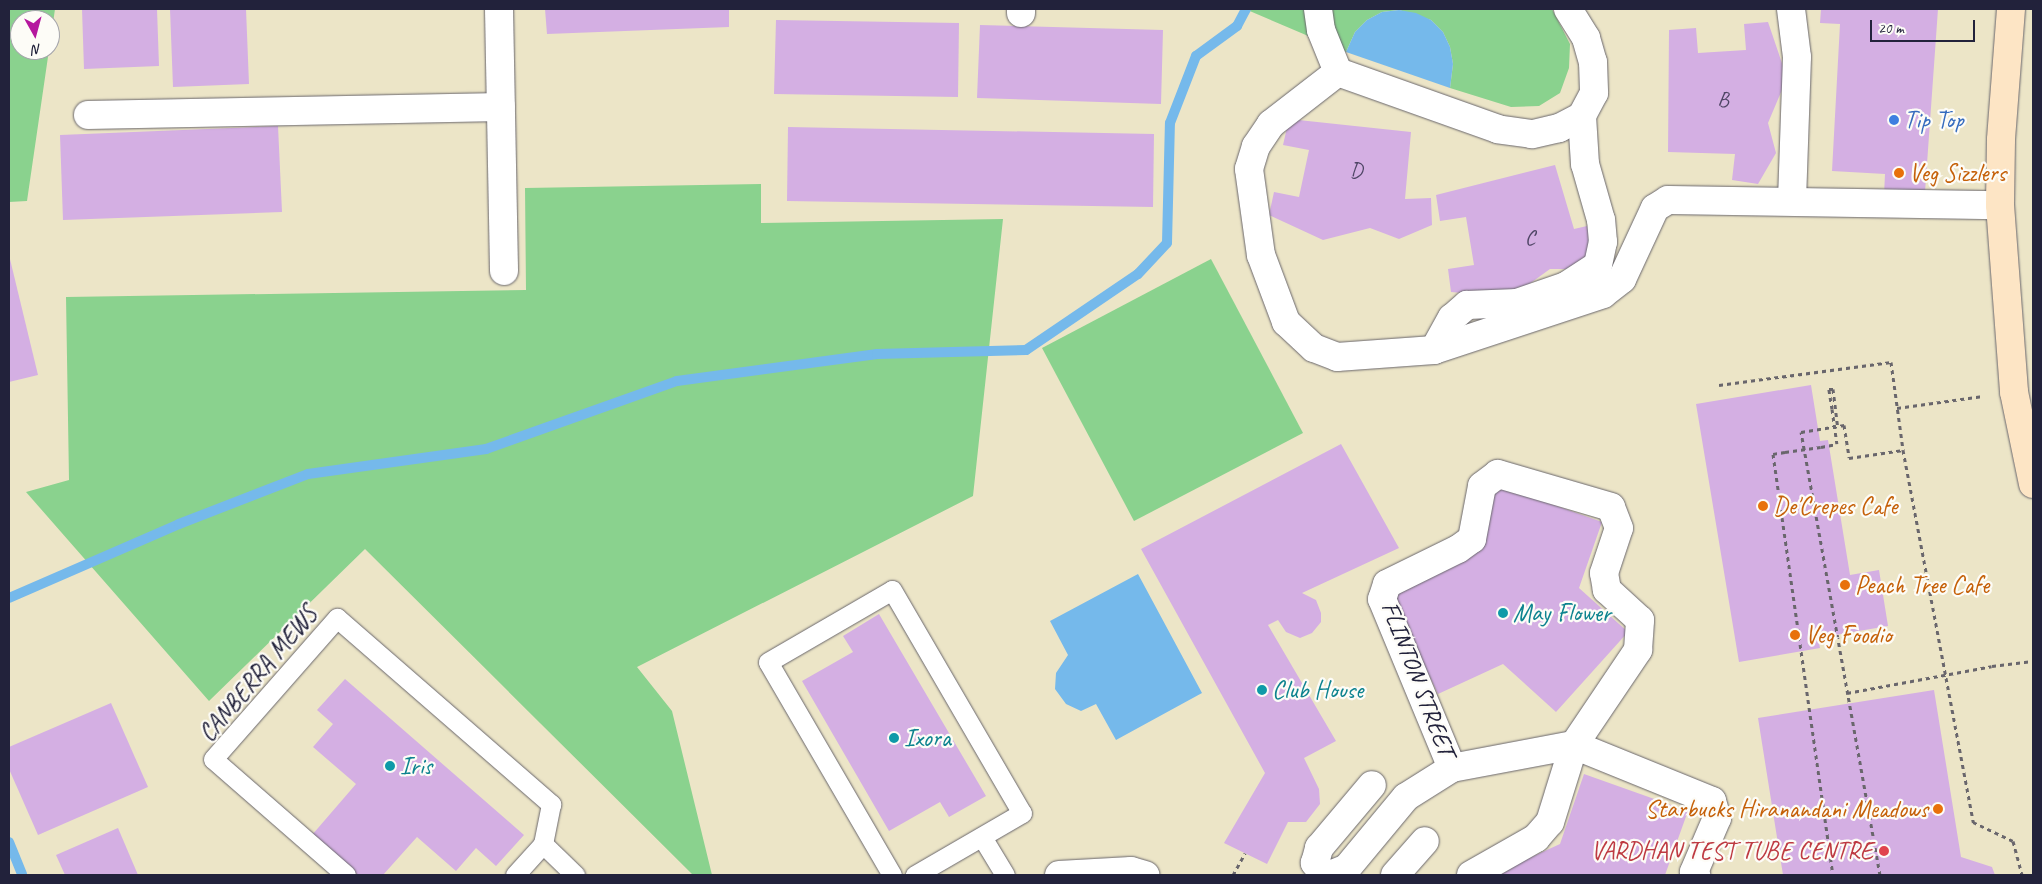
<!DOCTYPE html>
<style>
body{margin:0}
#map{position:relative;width:2042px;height:884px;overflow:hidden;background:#ece5c7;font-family:Caveat,sans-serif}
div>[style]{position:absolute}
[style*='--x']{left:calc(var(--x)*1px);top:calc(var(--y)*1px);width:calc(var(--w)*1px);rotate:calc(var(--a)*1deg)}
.green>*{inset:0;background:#8ad28e}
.water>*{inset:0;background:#75b9eb}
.stream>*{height:10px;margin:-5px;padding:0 5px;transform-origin:5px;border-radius:5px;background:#75b9eb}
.building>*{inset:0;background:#d4afe3}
.path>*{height:3px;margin-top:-1.5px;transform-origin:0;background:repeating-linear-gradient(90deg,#69666c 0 4px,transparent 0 8px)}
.roads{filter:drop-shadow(0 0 1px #69666c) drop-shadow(0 0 1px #69666c)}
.service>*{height:19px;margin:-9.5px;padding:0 9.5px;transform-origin:9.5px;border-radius:9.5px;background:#fff}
.minor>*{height:28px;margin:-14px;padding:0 14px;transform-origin:14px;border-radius:14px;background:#fff}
.secondary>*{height:28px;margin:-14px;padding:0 14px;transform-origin:14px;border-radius:14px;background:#fde5c5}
.path-bridge>*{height:3px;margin-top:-1.5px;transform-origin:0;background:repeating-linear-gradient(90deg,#69666c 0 4px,transparent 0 8px)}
.dots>*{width:14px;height:14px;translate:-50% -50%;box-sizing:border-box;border:2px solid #fdfcf7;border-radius:50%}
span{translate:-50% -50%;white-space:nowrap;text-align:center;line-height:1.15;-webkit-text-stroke:4.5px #fdfcf7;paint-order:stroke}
.number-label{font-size:22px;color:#4e4565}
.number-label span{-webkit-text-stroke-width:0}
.shop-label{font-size:25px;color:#366cbe}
.left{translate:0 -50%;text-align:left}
.food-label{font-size:25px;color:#c56008}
.right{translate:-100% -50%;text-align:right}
.culture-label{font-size:25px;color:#0d838f}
.street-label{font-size:25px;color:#22223b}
.health-label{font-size:25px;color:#be3a42}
.frame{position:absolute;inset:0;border:10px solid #22223b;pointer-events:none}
.north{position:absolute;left:10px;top:10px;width:50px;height:50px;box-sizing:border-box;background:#fdfcf7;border:1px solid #a5a5ac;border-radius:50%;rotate:173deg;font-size:14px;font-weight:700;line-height:20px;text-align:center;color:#22223b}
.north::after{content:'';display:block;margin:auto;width:18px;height:22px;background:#b5179e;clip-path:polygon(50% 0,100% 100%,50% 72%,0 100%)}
.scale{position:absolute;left:1870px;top:20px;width:105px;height:22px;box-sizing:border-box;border:2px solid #22223b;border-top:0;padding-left:6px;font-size:15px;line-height:18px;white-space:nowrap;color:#22223b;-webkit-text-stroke:4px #fdfcf7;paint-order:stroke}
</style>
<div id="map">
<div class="green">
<i style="clip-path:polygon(9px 9px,55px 9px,50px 44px,50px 20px,20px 20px,20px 50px,49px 50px,27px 201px,9px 202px)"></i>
<i style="clip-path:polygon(1245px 9px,1552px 9px,1570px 44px,1569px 68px,1560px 93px,1539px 106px,1511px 107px,1450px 88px,1453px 64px,1450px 47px,1443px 32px,1431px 20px,1399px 10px,1382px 12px,1367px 20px,1355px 32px,1346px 52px)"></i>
<i style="clip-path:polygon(761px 184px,761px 223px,1003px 219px,973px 496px,637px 667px,672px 711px,712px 875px,693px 875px,365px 549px,209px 701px,26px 492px,69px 480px,66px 297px,526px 290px,525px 188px)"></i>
<i style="clip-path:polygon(1211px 259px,1303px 433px,1134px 521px,1042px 348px)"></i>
</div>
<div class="water">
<i style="clip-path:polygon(1399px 10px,1416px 13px,1431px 20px,1443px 32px,1450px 47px,1453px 64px,1450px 88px,1346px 52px,1355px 32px,1367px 20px,1382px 12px)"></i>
<i style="clip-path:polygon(1138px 574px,1202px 693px,1116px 740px,1096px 704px,1081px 711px,1066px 704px,1055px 689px,1056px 673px,1068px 655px,1050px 621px)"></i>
</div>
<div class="stream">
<i style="--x:9;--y:598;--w:185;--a:-23.5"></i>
<i style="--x:179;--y:524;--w:138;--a:-21.2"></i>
<i style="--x:308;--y:474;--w:180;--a:-8"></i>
<i style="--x:486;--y:449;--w:203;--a:-19.6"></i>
<i style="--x:677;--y:381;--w:202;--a:-7.7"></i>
<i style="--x:877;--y:354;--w:149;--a:-1.5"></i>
<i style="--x:1026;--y:350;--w:135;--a:-34.2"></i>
<i style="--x:1138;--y:274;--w:42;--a:-46.9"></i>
<i style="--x:1167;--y:243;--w:120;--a:-88.6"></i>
<i style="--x:1170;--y:123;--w:72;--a:-68.8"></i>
<i style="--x:1196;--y:56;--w:51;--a:-36.2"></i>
<i style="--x:1237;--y:26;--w:19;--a:-62"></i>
<i style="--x:9;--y:842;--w:35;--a:68"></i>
</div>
<div class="building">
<i style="clip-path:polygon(82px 9px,157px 9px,159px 66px,84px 69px)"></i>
<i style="clip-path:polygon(170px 9px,246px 9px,249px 84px,173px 87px)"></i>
<i style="clip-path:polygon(545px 9px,729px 9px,729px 27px,547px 34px)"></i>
<i style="clip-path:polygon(1821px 9px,1938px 9px,1925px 192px,1884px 195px,1885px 174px,1832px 171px,1840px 24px,1820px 23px)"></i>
<i style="clip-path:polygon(776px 20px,959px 23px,958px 97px,774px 94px)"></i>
<i style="clip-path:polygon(1768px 22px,1787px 78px,1768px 123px,1776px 153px,1758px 184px,1732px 180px,1735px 154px,1668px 152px,1669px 30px,1696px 28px,1698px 53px,1746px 50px,1744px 24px)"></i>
<i style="clip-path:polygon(980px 25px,1163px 30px,1161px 104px,977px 98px)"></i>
<i style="clip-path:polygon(1289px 119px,1411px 132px,1405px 199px,1431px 198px,1432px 225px,1399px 239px,1370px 228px,1323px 240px,1269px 215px,1274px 192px,1299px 197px,1309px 150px,1283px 145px)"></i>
<i style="clip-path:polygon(278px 126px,282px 212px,63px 220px,60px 135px)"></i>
<i style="clip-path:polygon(788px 127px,1154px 134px,1153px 207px,787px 201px)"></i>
<i style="clip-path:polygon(1555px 165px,1574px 229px,1587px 226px,1592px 247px,1581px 269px,1550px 269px,1511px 297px,1451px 292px,1448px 269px,1474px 265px,1466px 217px,1440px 221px,1436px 195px)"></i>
<i style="clip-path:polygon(9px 255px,38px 375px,9px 382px)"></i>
<i style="clip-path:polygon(1811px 385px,1820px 441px,1828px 440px,1850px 575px,1879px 570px,1888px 626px,1818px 638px,1820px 648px,1739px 662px,1696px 404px)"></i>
<i style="clip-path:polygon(1341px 444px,1399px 548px,1302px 593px,1316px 600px,1321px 613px,1321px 622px,1312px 633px,1300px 638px,1286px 632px,1278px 620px,1268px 625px,1336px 741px,1304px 758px,1319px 789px,1320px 804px,1306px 822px,1288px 822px,1267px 864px,1224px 843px,1265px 773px,1141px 549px)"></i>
<i style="clip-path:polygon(1498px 485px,1602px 522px,1579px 588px,1628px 632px,1556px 712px,1503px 664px,1438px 694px,1390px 594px,1474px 555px)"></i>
<i style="clip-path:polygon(879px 614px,986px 796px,949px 817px,940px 802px,889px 831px,802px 681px,853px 652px,843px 636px)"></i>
<i style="clip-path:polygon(345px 679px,524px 835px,496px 866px,476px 848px,456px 871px,417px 837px,383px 875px,358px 875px,312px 835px,356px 784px,313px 747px,333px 724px,317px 710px)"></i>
<i style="clip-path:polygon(1934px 690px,1961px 857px,1992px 867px,1995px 875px,1783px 875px,1758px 718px)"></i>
<i style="clip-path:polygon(111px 703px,148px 787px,38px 835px,9px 769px,9px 747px)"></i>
<i style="clip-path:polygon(1584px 774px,1688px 811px,1665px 875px,1492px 875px,1560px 844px)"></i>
<i style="clip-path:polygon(118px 828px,138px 875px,65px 875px,56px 855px)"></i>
</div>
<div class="path">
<i style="--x:1719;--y:385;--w:174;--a:-7.6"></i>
<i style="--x:1891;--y:362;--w:89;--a:82.2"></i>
<i style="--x:1903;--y:450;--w:379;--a:79.3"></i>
<i style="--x:1973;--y:822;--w:44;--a:25.4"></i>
<i style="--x:2013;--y:841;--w:35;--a:75"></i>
<i style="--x:1897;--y:408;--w:87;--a:-7.9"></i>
<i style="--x:1832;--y:409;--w:20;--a:-99"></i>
<i style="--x:1829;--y:389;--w:4;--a:0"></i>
<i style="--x:1833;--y:389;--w:38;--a:83"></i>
<i style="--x:1821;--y:447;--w:16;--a:-11"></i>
<i style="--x:1785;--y:452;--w:12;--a:171"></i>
<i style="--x:1773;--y:454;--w:425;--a:81.9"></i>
<i style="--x:1847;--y:693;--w:147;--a:-10.5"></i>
<i style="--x:1992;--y:666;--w:41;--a:-7"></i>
<i style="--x:1233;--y:875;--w:25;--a:-61"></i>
<i style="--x:1880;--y:875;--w:450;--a:-100.1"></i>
<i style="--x:1801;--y:432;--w:44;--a:-9.2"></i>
<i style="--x:1844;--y:425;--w:33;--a:81"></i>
<i style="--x:1849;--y:458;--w:55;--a:-8.4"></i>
</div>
<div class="roads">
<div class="service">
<i style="--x:982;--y:837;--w:44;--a:58.8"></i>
<i style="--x:543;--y:844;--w:45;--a:44.1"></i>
<i style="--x:346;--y:875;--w:176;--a:-138.9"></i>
<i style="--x:213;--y:759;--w:188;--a:-48.7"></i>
<i style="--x:337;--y:618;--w:284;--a:41"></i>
<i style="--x:551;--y:804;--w:41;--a:101.3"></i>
<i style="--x:543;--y:844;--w:42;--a:132.1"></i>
<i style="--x:892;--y:875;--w:246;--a:-120.2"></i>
<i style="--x:768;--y:662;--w:143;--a:-30.1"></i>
<i style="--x:892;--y:590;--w:258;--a:59.8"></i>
<i style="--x:1022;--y:813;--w:124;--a:149.9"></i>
</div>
<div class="minor">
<i style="--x:499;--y:9;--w:262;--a:88.9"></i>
<i style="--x:1318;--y:9;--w:21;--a:82"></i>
<i style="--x:1321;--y:30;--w:45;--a:68"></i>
<i style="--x:1568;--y:9;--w:34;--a:58"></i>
<i style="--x:1586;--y:38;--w:25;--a:74"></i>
<i style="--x:1593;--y:62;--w:31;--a:88"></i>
<i style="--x:1594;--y:93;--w:26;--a:118"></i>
<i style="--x:1582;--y:116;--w:26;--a:152"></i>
<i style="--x:1559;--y:128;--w:28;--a:167"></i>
<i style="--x:1532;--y:134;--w:34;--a:-172"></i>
<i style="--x:1498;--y:129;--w:170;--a:-160.4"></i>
<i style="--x:1338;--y:72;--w:85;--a:142.2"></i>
<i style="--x:1271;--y:124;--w:27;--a:124"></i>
<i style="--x:1256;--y:146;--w:24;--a:107"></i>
<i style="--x:1249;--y:169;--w:87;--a:82.1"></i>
<i style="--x:1261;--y:255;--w:72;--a:69.5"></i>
<i style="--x:1286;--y:322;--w:38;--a:43"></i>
<i style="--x:1314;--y:348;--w:25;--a:21"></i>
<i style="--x:1337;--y:357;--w:97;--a:-4.1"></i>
<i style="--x:1434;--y:350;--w:178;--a:-18.3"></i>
<i style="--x:1603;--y:294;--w:24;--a:-38"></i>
<i style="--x:1622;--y:279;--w:78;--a:-65.1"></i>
<i style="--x:1655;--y:208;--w:15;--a:-32"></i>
<i style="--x:1668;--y:200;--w:332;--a:0.9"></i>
<i style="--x:1791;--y:9;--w:48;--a:82.9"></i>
<i style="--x:1797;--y:57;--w:143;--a:92"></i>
<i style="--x:1021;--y:13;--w:4;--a:-90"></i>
<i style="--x:88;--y:115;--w:413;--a:-1.1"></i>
<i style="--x:1434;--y:350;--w:37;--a:-61"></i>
<i style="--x:1452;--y:318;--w:20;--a:-41"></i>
<i style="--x:1467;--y:305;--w:50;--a:-2.3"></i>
<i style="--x:1517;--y:303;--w:52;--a:-19.1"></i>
<i style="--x:1566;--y:286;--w:38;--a:-33"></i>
<i style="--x:1598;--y:265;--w:24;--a:-78"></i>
<i style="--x:1603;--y:242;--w:22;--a:-95"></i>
<i style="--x:1601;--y:220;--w:58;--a:-105.9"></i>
<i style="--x:1585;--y:164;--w:48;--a:-93.6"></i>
<i style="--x:1059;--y:875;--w:72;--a:-3.2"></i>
<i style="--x:1131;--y:871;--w:15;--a:16"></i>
<i style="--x:1325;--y:875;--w:16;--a:-130"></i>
<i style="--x:1315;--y:863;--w:16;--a:-75"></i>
<i style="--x:1319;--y:848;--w:82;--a:-49.9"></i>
<i style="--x:1330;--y:875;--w:18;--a:-22"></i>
<i style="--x:1347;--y:868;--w:92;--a:-50.3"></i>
<i style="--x:1406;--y:797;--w:54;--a:-32.2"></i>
<i style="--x:1452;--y:768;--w:124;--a:-10.7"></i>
<i style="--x:1574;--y:745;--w:115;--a:-56"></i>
<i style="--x:1638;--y:650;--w:30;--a:-86"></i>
<i style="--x:1640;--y:620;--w:45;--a:-137.7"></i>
<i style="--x:1607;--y:590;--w:17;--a:-100"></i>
<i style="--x:1604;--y:573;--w:47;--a:-71.6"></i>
<i style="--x:1619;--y:528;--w:22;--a:-111"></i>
<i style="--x:1611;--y:507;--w:118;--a:-163.7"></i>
<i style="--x:1498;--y:474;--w:20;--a:143"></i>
<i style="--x:1482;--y:486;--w:54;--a:100.7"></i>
<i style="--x:1472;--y:539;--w:17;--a:144"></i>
<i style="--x:1458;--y:549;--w:79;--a:153.8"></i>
<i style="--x:1387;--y:584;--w:16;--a:108"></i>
<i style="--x:1382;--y:599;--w:183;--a:67.5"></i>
<i style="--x:1395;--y:875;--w:45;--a:-48.6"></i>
<i style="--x:1471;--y:875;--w:75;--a:-29.6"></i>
<i style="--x:1536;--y:838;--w:21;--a:-49"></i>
<i style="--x:1550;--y:822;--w:81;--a:-72.7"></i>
<i style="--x:1574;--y:745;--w:149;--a:22.1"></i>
<i style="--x:1712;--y:801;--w:18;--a:74"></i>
<i style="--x:1717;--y:818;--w:59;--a:113.1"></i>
<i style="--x:1694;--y:872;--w:4;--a:56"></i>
</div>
<div class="secondary">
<i style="--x:2011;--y:9;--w:131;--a:94.4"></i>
<i style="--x:2001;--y:140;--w:65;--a:90.9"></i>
<i style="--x:2000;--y:205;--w:188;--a:85.7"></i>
<i style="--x:2014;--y:392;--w:94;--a:78.3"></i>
</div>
</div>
<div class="path-bridge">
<i style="--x:1832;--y:409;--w:35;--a:82"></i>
<i style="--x:1785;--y:452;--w:36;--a:-8"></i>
</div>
<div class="dots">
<i style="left:1894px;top:120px;background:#3f7fe0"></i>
<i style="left:1899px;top:173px;background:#e8710a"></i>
<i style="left:1763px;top:506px;background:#e8710a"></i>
<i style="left:1845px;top:585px;background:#e8710a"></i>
<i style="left:1503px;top:613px;background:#0f9aa8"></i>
<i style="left:1795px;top:635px;background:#e8710a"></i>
<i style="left:1262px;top:690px;background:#0f9aa8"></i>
<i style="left:894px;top:738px;background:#0f9aa8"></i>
<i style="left:390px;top:766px;background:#0f9aa8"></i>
<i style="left:1938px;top:809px;background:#e8710a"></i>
<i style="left:1884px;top:851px;background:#e0444e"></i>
</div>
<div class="number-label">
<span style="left:1723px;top:100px">B</span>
<span style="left:1356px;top:171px">D</span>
<span style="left:1530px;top:238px">C</span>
</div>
<div class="shop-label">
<span class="left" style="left:1904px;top:120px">Tip Top</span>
</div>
<div class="food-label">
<span class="left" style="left:1909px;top:173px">Veg Sizzlers</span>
<span class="left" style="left:1773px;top:506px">De'Crepes Cafe</span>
<span class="left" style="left:1855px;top:585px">Peach Tree Cafe</span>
<span class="left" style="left:1805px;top:635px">Veg Foodio</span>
<span class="right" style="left:1928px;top:809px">Starbucks Hiranandani Meadows</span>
</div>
<div class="culture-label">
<span class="left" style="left:1513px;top:613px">May Flower</span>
<span class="left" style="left:1272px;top:690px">Club House</span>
<span class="left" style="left:904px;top:738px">Ixora</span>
<span class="left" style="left:400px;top:766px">Iris</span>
</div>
<div class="street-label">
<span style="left:258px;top:674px;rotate:-50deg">CANBERRA MEWS</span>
<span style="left:1418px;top:679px;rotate:69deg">FLINTON STREET</span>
</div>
<div class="health-label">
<span class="right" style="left:1873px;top:851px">VARDHAN TEST TUBE CENTRE</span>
</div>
<div class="frame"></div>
<div class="north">N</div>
<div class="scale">20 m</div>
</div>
